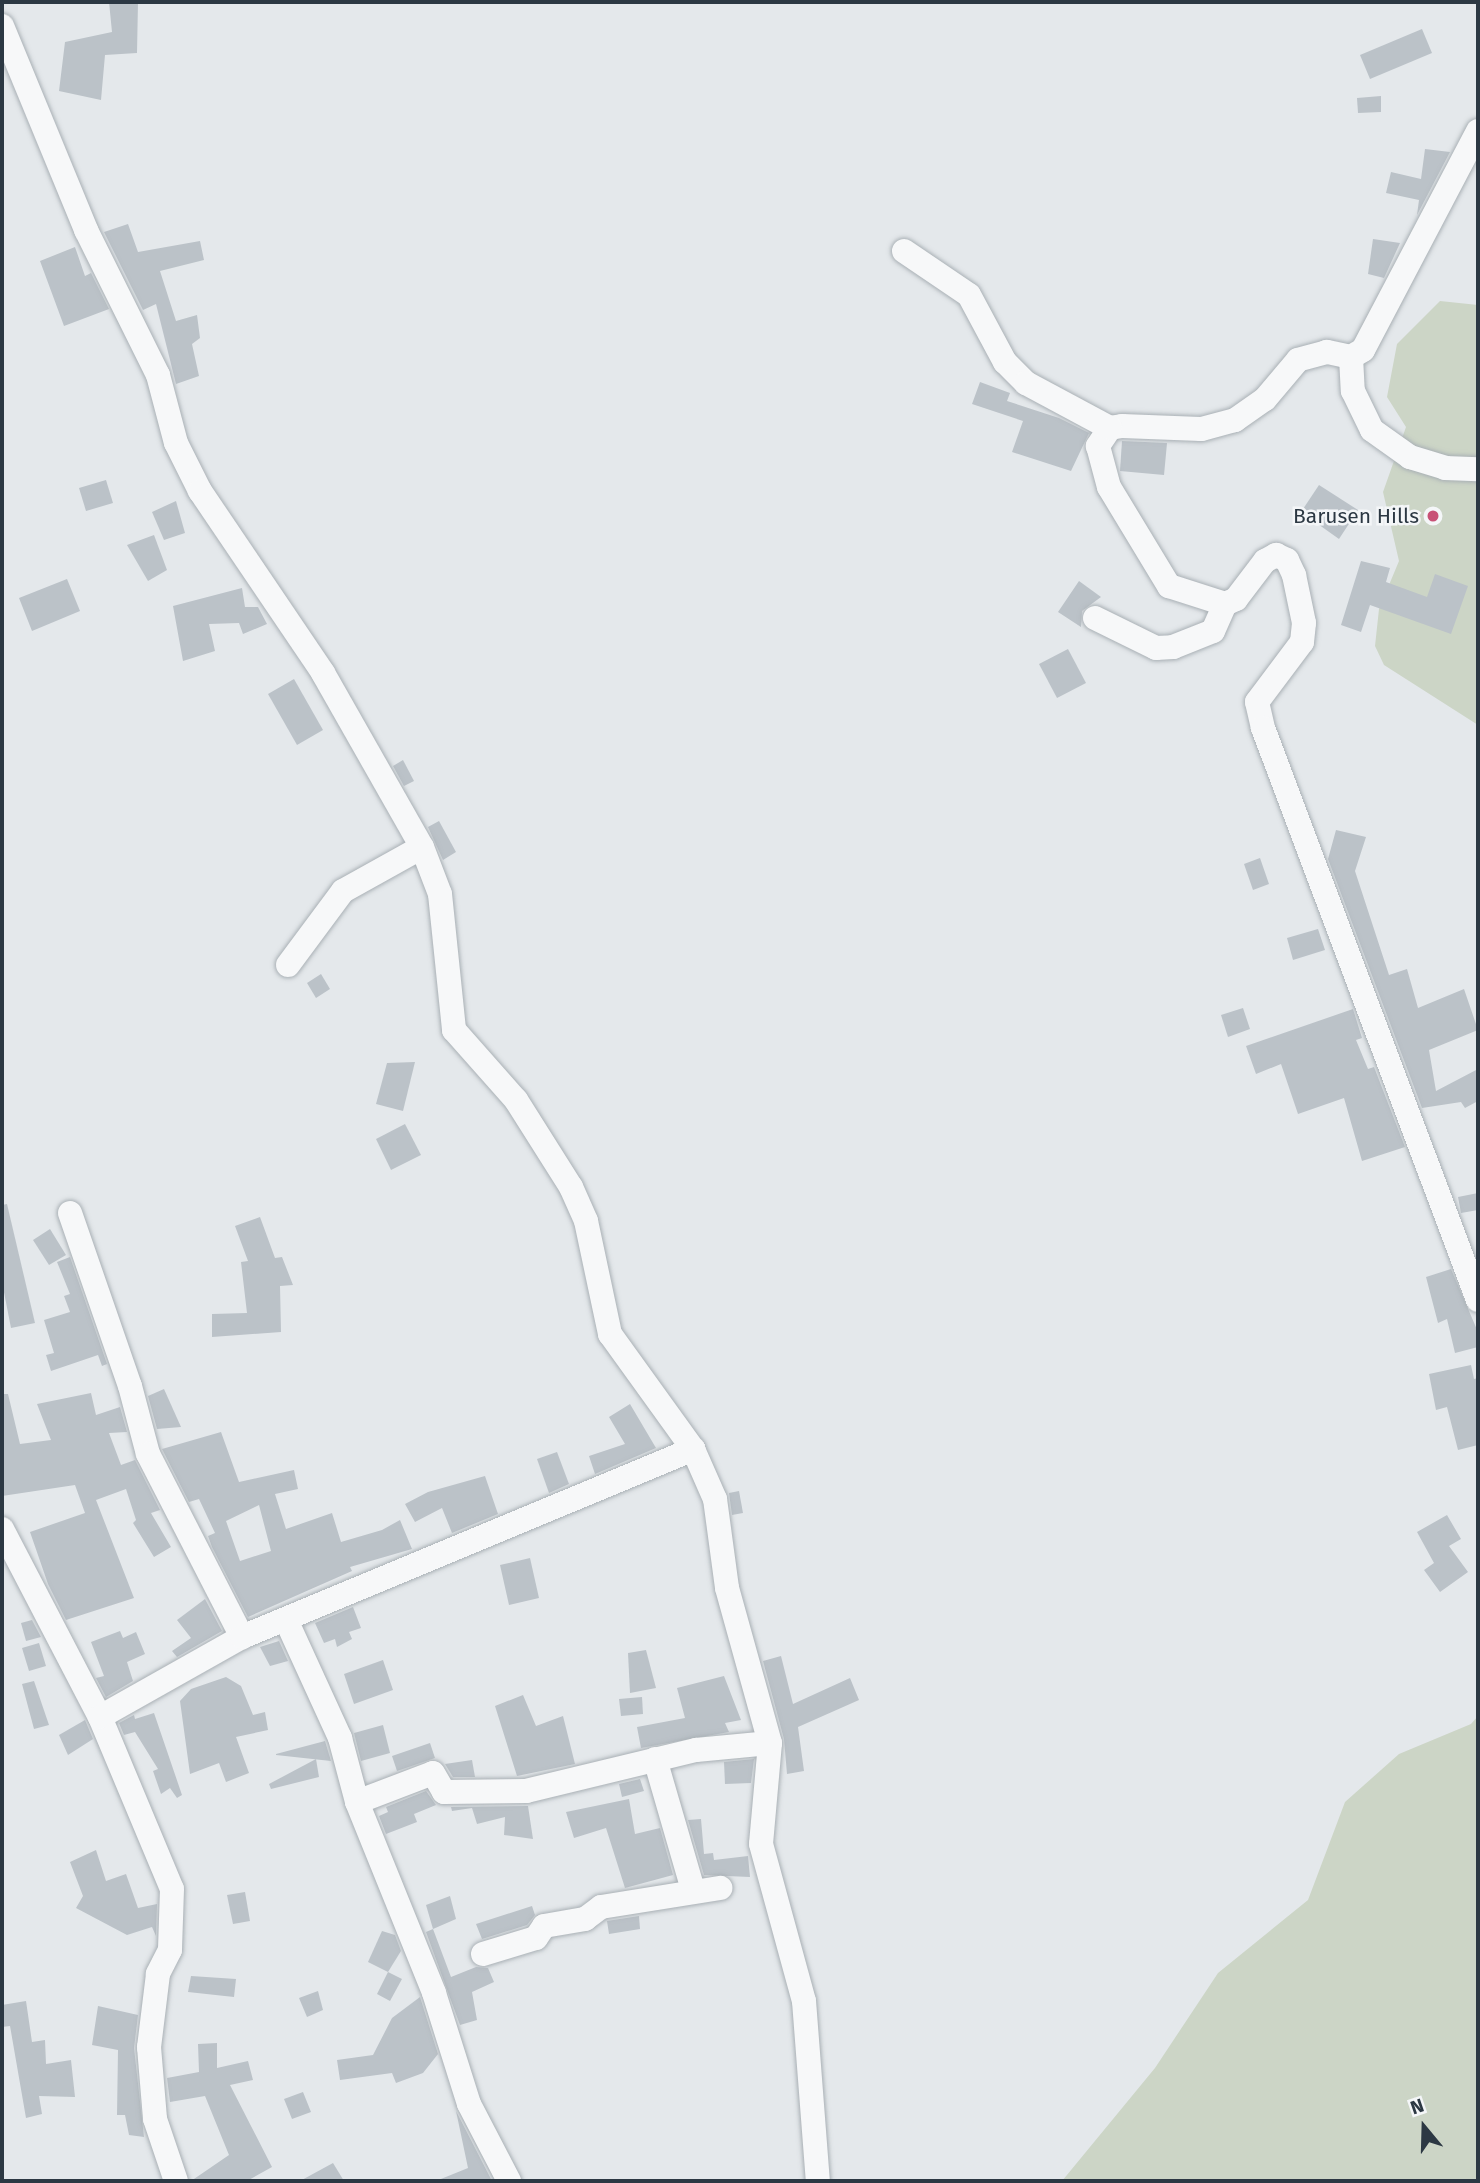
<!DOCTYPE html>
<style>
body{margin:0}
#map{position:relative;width:1480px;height:2183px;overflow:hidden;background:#e4e8eb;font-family:"Fira Sans",sans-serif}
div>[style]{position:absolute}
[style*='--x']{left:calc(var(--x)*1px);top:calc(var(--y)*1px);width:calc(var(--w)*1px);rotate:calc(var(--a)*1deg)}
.green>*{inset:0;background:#ccd5c6}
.building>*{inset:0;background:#bbc2c8}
.roads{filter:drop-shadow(0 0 2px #a9b0b5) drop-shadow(0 0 2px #a9b0b5)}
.minor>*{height:24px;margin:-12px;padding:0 12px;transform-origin:12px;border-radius:12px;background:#f7f8f9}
.dots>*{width:19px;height:19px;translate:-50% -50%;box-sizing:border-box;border:4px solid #f4f6f8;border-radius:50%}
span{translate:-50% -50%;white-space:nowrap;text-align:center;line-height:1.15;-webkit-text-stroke:5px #f4f6f8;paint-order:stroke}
.poi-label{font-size:21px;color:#2c3843}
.right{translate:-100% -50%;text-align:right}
.frame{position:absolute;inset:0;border:4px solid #2c3843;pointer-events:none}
.north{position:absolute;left:1389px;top:2092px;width:70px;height:70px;-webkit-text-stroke:5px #f4f6f8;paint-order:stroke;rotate:341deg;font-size:19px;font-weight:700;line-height:28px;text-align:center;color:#2c3843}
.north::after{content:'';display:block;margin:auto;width:24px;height:32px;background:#2c3843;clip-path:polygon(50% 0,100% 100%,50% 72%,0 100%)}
</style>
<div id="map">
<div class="green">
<i style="clip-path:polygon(1440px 301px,1478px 305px,1478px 725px,1384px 665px,1375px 646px,1379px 609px,1399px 561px,1383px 492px,1406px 427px,1387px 397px,1397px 344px)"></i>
<i style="clip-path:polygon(1478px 1716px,1478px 2181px,1062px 2181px,1155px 2068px,1218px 1973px,1308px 1900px,1345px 1802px,1399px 1754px,1471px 1724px)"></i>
</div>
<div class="building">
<i style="clip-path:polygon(109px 2px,138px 2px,137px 53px,105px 55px,101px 100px,59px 91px,65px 42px,112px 32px)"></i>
<i style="clip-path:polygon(1422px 29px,1432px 53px,1370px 79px,1360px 55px)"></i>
<i style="clip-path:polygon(1381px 96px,1381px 112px,1358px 113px,1357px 98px)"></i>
<i style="clip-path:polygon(1425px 149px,1450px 152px,1417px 215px,1419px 200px,1386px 193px,1391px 172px,1421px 179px)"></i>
<i style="clip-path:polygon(128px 224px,138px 252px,200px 241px,204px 260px,160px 271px,176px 321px,197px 315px,200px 338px,192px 344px,199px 376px,176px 384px,156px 304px,143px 310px,104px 232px)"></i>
<i style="clip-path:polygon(1373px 239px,1400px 243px,1384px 278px,1368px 274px)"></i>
<i style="clip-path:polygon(75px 247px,85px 276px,91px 273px,109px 309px,64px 326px,40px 261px)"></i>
<i style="clip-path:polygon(980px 382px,1010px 393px,1007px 401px,1059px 418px,1089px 433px,1071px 471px,1012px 452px,1023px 421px,972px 404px)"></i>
<i style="clip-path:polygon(1122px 441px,1167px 443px,1164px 475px,1120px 471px)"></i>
<i style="clip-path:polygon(106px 480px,113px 503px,86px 511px,79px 488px)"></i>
<i style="clip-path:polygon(1319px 485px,1358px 510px,1339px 539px,1301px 512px)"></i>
<i style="clip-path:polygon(176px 501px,185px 533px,164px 540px,152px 512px)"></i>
<i style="clip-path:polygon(154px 535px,167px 570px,148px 581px,127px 545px)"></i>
<i style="clip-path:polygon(1361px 561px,1390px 568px,1386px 582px,1427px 597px,1435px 574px,1468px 586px,1451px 634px,1370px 605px,1361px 632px,1341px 625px)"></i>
<i style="clip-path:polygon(67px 579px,80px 611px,32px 631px,19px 598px)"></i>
<i style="clip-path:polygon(1079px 581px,1101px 597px,1082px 611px,1081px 627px,1058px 612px)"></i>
<i style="clip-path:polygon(242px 588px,245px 607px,258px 607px,267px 624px,243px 634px,239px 623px,209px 624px,215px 651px,183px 661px,173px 606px)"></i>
<i style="clip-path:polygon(1068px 649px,1086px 683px,1057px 698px,1039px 664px)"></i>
<i style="clip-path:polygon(294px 679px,323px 730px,297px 745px,268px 694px)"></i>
<i style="clip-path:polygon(403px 760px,414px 781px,404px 786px,393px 766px)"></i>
<i style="clip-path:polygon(439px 821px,456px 852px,443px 860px,428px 827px)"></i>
<i style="clip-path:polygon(1336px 830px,1366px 837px,1355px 871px,1389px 975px,1407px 969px,1418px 1008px,1464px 989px,1478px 1030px,1429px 1050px,1436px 1091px,1478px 1069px,1478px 1101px,1465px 1108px,1461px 1102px,1422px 1108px,1328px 859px)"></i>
<i style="clip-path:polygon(1260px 858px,1269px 884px,1253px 890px,1244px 864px)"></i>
<i style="clip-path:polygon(1318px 929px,1325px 950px,1293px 960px,1287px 938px)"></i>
<i style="clip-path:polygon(321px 974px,330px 989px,316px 998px,307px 983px)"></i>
<i style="clip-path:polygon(1243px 1008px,1250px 1029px,1228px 1037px,1221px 1015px)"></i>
<i style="clip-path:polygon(1353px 1009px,1362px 1038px,1356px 1040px,1368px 1069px,1374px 1067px,1405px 1147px,1362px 1161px,1344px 1098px,1298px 1114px,1281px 1064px,1256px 1074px,1246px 1046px)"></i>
<i style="clip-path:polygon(415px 1062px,403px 1111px,376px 1104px,387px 1063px)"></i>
<i style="clip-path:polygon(405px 1124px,421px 1155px,391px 1170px,376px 1139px)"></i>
<i style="clip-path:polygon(1478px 1193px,1478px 1210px,1461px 1213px,1458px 1197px)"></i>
<i style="clip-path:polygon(7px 1204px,35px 1323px,11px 1328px,2px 1282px,2px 1205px)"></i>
<i style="clip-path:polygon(260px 1217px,275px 1258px,282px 1257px,293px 1285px,280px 1286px,281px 1332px,212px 1337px,212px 1314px,247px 1313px,241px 1262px,248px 1261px,235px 1226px)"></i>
<i style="clip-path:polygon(50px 1229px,66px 1255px,49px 1265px,33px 1240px)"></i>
<i style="clip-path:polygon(70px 1257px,107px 1364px,102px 1366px,98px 1355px,51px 1371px,46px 1355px,54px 1353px,44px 1320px,70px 1312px,64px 1296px,70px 1294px,57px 1262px)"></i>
<i style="clip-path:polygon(1451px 1269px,1478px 1332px,1478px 1347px,1455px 1353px,1447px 1319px,1438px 1323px,1426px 1277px)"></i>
<i style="clip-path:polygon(1471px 1365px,1474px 1379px,1478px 1378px,1478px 1445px,1458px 1450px,1447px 1407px,1436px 1410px,1429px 1374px)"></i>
<i style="clip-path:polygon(164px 1389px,181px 1427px,157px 1429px,148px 1396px)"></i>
<i style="clip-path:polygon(91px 1393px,96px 1415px,120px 1407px,127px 1432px,109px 1433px,121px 1465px,135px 1460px,160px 1510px,151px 1513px,171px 1547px,154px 1557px,133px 1523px,136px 1520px,126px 1489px,96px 1500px,134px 1598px,66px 1620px,48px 1584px,30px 1532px,85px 1513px,75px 1485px,2px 1496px,2px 1394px,8px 1394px,20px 1444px,51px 1440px,37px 1404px)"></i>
<i style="clip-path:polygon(630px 1404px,656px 1448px,595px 1474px,589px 1456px,625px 1444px,609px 1417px)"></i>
<i style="clip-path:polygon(evenodd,221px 1432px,239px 1482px,294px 1470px,298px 1489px,275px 1494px,286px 1529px,332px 1513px,341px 1542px,382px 1530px,400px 1520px,412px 1549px,350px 1567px,352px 1571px,248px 1617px,212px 1547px,208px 1536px,215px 1533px,199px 1499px,189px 1502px,162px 1449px,221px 1432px,259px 1505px,271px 1551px,240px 1561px,226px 1521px,259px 1505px)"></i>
<i style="clip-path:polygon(557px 1452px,569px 1484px,549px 1493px,537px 1459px)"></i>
<i style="clip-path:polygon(485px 1476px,498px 1514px,452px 1533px,442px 1508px,415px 1522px,405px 1504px,428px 1492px)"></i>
<i style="clip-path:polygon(739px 1491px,743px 1513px,732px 1515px,729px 1493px)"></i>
<i style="clip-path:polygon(1447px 1515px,1461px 1539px,1449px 1546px,1468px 1572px,1440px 1592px,1424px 1570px,1434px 1563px,1417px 1532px)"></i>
<i style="clip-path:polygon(530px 1558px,539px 1598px,509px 1605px,500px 1565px)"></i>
<i style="clip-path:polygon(205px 1599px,222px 1631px,177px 1657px,172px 1651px,191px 1638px,177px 1620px)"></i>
<i style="clip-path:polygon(353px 1607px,361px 1628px,349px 1632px,352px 1639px,337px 1647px,335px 1639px,324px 1643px,315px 1623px)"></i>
<i style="clip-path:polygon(32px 1620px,41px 1637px,26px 1641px,21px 1623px)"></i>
<i style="clip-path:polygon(120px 1631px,123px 1638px,136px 1632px,145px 1654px,127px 1662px,133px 1681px,106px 1697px,96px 1678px,104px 1676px,91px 1642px)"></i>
<i style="clip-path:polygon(279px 1641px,288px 1661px,270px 1666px,260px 1647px)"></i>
<i style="clip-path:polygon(39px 1643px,46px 1666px,29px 1671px,22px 1648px)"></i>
<i style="clip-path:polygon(646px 1650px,656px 1688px,630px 1693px,628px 1653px)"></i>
<i style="clip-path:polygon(781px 1656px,793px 1704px,850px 1678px,859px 1700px,798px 1727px,804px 1771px,787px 1774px,784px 1739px,763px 1661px)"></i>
<i style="clip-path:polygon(383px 1660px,393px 1690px,354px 1704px,344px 1674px)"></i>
<i style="clip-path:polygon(724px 1676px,741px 1720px,725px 1723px,729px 1732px,641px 1748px,637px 1727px,685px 1718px,677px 1688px)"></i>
<i style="clip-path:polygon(226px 1677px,241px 1686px,253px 1715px,265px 1712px,268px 1730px,236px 1737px,249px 1773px,226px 1782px,219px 1763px,190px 1774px,180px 1701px,191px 1689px)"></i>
<i style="clip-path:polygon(34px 1681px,49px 1725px,34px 1729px,22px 1684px)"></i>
<i style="clip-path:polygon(523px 1695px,536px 1726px,563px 1716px,575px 1764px,517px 1776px,495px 1706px)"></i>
<i style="clip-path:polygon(642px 1697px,643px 1714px,621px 1716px,619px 1699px)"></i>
<i style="clip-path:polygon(154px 1713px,182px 1795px,177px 1798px,170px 1788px,161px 1794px,153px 1771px,158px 1769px,135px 1732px,124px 1735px,119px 1723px,134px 1715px,135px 1719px)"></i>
<i style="clip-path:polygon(85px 1720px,93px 1739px,68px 1755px,59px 1735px)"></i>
<i style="clip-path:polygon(383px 1725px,390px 1753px,361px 1761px,354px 1733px)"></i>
<i style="clip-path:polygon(325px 1741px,331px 1761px,276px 1755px,276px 1754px)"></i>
<i style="clip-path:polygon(430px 1743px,435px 1758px,397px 1771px,392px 1756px)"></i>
<i style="clip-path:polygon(316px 1759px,319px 1777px,271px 1789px,269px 1784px)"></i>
<i style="clip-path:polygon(754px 1759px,751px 1783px,725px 1784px,724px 1762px)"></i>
<i style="clip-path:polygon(472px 1760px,475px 1777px,453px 1777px,445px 1764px)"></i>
<i style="clip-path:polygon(640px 1779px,644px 1791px,622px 1797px,619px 1784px)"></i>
<i style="clip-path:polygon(426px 1791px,436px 1805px,414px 1814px,417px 1822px,386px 1834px,379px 1816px,388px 1812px,386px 1807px)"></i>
<i style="clip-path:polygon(629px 1799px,635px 1834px,660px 1828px,673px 1875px,625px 1888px,606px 1828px,574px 1838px,566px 1812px)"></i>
<i style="clip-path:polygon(528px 1806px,533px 1839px,504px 1835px,505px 1817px,477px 1824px,472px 1808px,452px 1811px,451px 1807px)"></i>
<i style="clip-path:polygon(701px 1819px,704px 1854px,713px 1853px,714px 1860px,748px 1856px,750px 1877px,704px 1875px,688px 1820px)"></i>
<i style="clip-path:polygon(96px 1850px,106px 1881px,126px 1874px,138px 1908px,157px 1904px,156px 1936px,152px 1927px,127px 1935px,76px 1908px,83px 1896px,70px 1862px)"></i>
<i style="clip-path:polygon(245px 1892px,250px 1921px,233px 1924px,227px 1895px)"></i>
<i style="clip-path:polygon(450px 1896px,456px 1919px,433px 1929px,426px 1905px)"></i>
<i style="clip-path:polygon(532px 1906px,535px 1915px,527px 1925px,482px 1939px,476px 1924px)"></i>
<i style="clip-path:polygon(639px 1916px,640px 1929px,609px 1934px,607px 1921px)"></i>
<i style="clip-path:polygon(433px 1929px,451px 1977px,476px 1967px,488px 1968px,494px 1982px,472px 1992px,477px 2020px,460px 2025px,426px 1932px)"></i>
<i style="clip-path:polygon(382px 1931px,395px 1935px,401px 1951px,388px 1972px,368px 1962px)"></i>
<i style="clip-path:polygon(388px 1972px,402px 1979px,390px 2001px,377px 1994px)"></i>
<i style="clip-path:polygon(191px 1976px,236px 1979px,234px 1997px,188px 1992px)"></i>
<i style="clip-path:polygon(318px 1991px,323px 2010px,307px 2017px,299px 1998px)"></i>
<i style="clip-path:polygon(420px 1997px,438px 2054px,423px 2073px,396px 2083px,392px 2073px,340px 2080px,337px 2060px,373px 2055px,392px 2018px)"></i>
<i style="clip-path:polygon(26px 2001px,32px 2042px,45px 2040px,46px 2064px,71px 2060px,75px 2097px,39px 2096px,42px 2114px,26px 2118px,10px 2026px,2px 2027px,2px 2005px)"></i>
<i style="clip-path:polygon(98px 2006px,138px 2015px,134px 2048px,144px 2137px,129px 2135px,125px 2115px,117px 2115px,118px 2050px,92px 2045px)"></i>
<i style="clip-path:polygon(217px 2043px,217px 2068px,248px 2061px,253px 2080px,230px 2085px,272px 2167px,247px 2181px,191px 2181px,229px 2155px,205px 2096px,170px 2102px,167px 2078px,199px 2072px,198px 2044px)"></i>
<i style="clip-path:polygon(303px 2092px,311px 2112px,292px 2119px,284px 2099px)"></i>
<i style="clip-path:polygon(456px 2111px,492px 2181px,436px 2181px,468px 2168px)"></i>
<i style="clip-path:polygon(333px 2163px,344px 2181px,300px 2181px)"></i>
</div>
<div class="roads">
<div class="minor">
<i style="--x:2;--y:26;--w:221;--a:67.6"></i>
<i style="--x:86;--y:230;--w:162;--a:63.6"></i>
<i style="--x:158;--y:375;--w:70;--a:75.2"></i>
<i style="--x:176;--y:443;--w:54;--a:63.4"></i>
<i style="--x:200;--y:491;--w:220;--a:55.9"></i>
<i style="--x:323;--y:673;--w:200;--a:60.4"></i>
<i style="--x:422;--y:847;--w:50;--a:69"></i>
<i style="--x:440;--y:894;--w:137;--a:84.1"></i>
<i style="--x:454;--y:1030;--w:94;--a:48.5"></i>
<i style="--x:516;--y:1100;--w:103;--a:57.7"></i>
<i style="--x:571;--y:1187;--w:37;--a:66"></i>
<i style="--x:586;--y:1221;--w:116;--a:78"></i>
<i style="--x:610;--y:1334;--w:142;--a:54.2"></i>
<i style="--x:693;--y:1449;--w:55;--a:66.3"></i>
<i style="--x:715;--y:1499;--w:90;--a:82.3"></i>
<i style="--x:727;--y:1588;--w:161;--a:74.5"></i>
<i style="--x:770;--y:1743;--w:101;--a:95.1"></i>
<i style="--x:761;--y:1844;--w:163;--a:74.7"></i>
<i style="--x:804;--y:2001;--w:181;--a:85.6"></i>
<i style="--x:1478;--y:131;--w:247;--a:117.7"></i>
<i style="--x:1363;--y:350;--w:14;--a:150"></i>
<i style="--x:1351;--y:357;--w:25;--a:-168"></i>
<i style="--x:1327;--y:352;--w:30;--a:165"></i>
<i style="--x:1298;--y:360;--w:51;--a:130.2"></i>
<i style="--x:1265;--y:399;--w:37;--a:145"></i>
<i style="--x:1235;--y:420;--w:35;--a:165"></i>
<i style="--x:1201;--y:429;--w:79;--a:-177.8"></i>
<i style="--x:1122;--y:426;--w:12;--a:171"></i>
<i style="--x:1110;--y:428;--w:22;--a:124"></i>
<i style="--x:1098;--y:446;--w:42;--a:75"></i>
<i style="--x:1109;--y:487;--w:116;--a:58.8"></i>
<i style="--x:1169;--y:586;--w:59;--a:17.8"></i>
<i style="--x:1225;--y:604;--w:12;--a:-24"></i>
<i style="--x:1236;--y:599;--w:48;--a:-52.7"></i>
<i style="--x:1265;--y:561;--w:13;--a:-29"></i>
<i style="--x:1276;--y:555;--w:12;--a:24"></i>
<i style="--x:1287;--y:560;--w:17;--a:65"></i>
<i style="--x:1294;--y:575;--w:49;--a:78.2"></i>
<i style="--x:1304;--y:623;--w:19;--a:96"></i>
<i style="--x:1302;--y:642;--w:75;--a:126.9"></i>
<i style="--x:1257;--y:702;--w:27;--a:77"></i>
<i style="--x:1263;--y:728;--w:611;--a:69.4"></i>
<i style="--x:904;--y:251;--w:78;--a:34.1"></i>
<i style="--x:969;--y:295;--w:76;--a:61.8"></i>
<i style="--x:1005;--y:362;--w:30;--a:45"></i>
<i style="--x:1026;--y:383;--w:95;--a:28.2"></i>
<i style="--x:1351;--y:357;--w:34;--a:87"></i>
<i style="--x:1353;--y:391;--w:43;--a:64"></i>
<i style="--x:1372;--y:430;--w:47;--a:35.4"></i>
<i style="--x:1410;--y:457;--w:37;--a:17"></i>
<i style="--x:1445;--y:468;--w:33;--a:2"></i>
<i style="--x:1095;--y:618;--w:68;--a:26.2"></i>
<i style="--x:1156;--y:648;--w:17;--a:-3"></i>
<i style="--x:1173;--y:647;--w:43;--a:-21.8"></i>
<i style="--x:1213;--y:631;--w:30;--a:-66"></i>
<i style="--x:288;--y:965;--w:92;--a:-53.4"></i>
<i style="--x:343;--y:891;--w:90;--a:-29.1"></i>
<i style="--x:70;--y:1213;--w:183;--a:70.9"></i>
<i style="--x:130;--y:1386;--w:70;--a:75.2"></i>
<i style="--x:148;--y:1454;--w:206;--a:62.8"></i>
<i style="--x:2;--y:1529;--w:212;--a:62.5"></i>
<i style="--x:100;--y:1717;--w:186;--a:67.3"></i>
<i style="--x:172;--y:1889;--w:61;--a:91.9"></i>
<i style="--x:170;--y:1950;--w:27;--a:117"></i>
<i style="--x:158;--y:1974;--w:74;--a:97"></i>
<i style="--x:149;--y:2047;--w:72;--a:85.2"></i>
<i style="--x:155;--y:2119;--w:65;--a:71.3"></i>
<i style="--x:287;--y:1622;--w:128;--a:65.4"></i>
<i style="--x:340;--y:1738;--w:66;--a:75.1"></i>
<i style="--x:357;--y:1802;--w:206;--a:68"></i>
<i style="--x:434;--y:1993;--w:116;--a:72.5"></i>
<i style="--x:469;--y:2104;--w:87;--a:62.5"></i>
<i style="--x:100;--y:1717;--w:163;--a:-29.4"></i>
<i style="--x:242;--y:1637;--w:489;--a:-22.6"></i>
<i style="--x:655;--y:1759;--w:136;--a:73.8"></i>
<i style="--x:357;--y:1802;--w:81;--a:-20.9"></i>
<i style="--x:433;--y:1773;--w:22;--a:60"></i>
<i style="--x:444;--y:1792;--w:82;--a:-0.7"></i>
<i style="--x:526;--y:1791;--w:175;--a:-13.6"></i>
<i style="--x:696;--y:1750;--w:74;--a:-5.4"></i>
<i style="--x:483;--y:1954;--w:55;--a:-16.8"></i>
<i style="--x:536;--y:1938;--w:14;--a:-56"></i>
<i style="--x:544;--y:1926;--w:42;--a:-9.7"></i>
<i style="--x:585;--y:1919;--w:20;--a:-37"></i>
<i style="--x:601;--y:1907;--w:121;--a:-9.1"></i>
</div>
</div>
<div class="dots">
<i style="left:1433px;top:516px;background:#c85176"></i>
</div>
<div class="poi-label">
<span class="right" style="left:1419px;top:516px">Barusen Hills</span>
</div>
<div class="frame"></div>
<div class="north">N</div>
</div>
